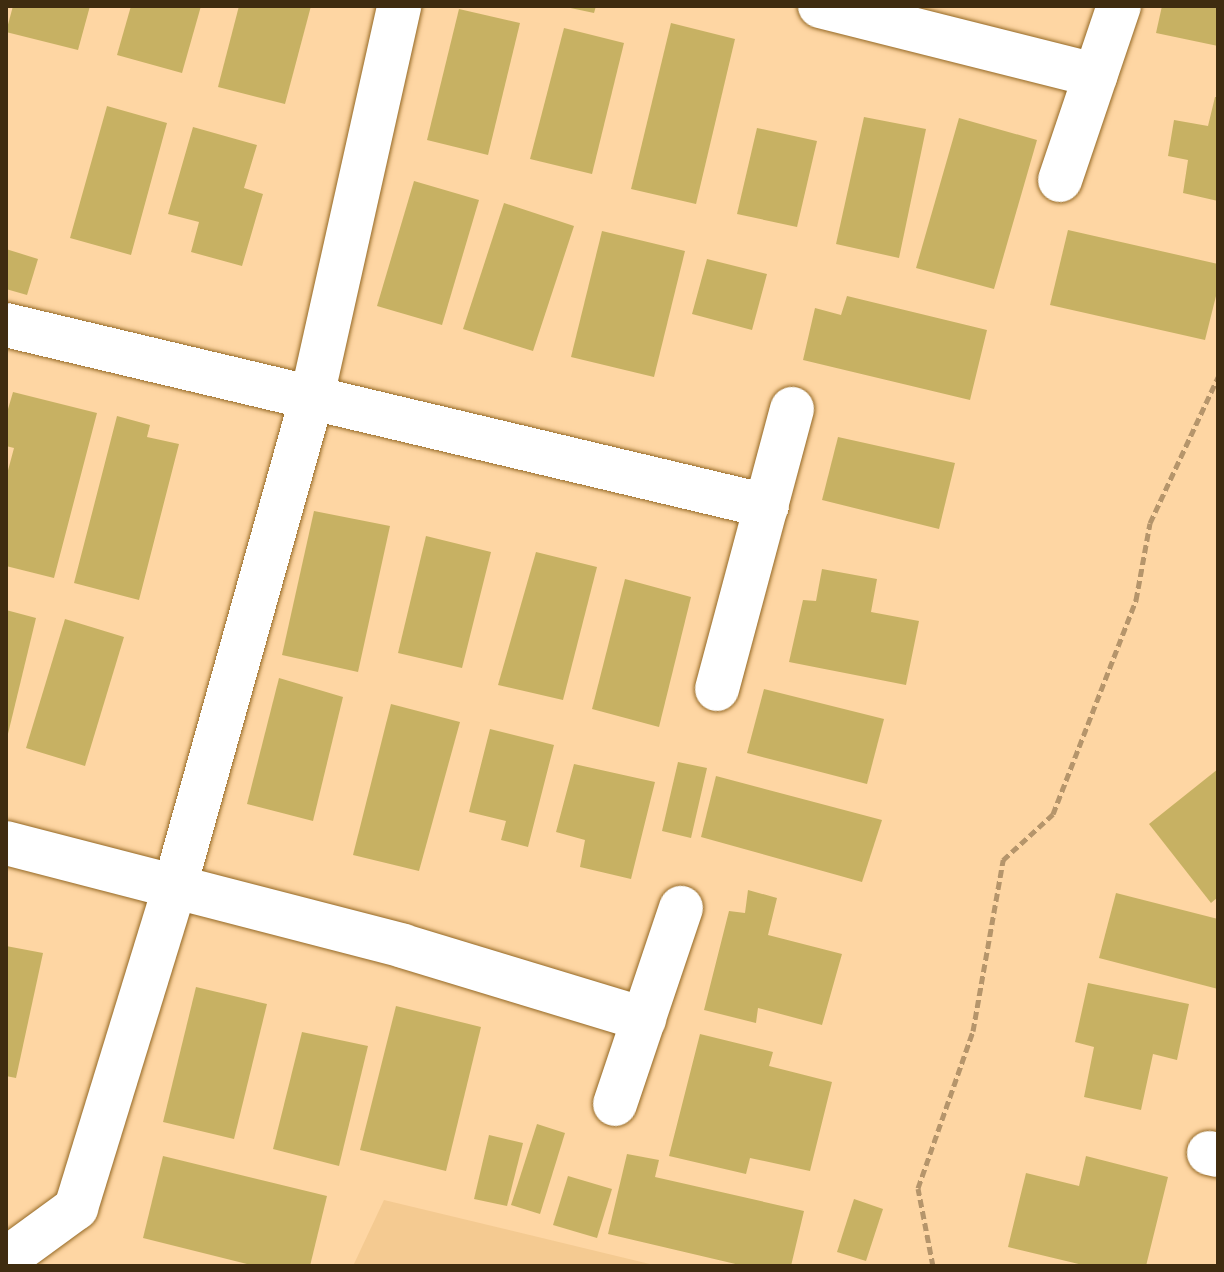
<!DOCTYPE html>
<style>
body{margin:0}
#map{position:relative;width:1224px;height:1272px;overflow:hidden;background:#fed6a3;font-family:Mulish,sans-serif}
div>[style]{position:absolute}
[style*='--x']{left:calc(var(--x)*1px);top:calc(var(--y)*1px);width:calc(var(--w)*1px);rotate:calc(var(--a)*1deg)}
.built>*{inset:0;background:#f4ca91}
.building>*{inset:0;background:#c7b163}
.path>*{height:5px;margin-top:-2.5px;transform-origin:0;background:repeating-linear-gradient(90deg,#b5956b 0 8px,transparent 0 12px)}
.roads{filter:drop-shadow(0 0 2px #946824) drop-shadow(0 0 2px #946824)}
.minor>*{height:44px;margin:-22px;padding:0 22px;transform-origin:22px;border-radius:22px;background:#fff}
span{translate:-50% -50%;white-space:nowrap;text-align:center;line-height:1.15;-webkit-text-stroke:8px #fed6a3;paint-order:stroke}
.frame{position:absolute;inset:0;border:8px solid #3f2c10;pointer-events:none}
</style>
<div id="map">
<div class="built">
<i style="clip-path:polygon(384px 1200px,658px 1266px,353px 1266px)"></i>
</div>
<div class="building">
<i style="clip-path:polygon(13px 6px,90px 6px,78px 50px,6px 32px)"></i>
<i style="clip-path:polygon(131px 6px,201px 6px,182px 73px,117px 55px)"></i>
<i style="clip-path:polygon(239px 6px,311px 6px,285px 104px,218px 87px)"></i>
<i style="clip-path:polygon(561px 6px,596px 6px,594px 13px)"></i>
<i style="clip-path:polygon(1162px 6px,1218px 6px,1218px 46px,1156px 33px)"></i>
<i style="clip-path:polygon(459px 9px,520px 23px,488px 155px,427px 140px)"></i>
<i style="clip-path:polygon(671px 23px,735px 39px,696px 204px,631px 189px)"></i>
<i style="clip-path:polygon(564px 28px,624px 43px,592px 174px,530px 159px)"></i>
<i style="clip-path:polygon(1215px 97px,1218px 97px,1218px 201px,1183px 193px,1188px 160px,1168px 156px,1174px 120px,1208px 126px)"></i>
<i style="clip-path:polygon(107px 106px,167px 123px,131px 255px,70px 238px)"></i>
<i style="clip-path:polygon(864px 117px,926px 129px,899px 258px,836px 244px)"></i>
<i style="clip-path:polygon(959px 118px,1037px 140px,994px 289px,916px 268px)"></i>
<i style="clip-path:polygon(193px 127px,257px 145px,244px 188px,263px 194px,242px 266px,191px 252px,199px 222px,168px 214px)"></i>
<i style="clip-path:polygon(757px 128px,817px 141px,797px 227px,737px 214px)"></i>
<i style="clip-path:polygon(414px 181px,479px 200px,442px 325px,377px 306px)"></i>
<i style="clip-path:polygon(504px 203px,574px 226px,533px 351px,463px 329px)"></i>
<i style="clip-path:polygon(1068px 230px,1218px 264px,1218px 288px,1205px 340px,1050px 305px)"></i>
<i style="clip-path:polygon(602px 231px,685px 251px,654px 377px,571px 357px)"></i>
<i style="clip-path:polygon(6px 249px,38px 259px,27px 295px,6px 289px)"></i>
<i style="clip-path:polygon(707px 259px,767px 274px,752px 330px,692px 314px)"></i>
<i style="clip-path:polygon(847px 296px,987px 330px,970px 400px,803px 360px,815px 308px,841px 315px)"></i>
<i style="clip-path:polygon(13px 392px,97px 413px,54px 578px,6px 566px,6px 478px,14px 448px,6px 446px,6px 416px)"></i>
<i style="clip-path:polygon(117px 416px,150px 425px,147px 437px,179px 444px,139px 600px,74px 583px)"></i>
<i style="clip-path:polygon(838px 437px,955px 463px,939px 529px,822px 500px)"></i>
<i style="clip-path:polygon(314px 511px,390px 526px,358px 672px,282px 655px)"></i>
<i style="clip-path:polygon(426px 536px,491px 552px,462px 668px,398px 653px)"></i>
<i style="clip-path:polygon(536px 552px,597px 567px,563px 700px,498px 685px)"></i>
<i style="clip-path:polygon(822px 569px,877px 579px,871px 612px,919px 621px,906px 685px,789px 662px,803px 600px,816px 601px)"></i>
<i style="clip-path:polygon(625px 579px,691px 597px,659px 727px,592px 709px)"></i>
<i style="clip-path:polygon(6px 610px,36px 618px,7px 738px,6px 738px)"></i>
<i style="clip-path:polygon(65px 619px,124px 637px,85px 766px,26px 748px)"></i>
<i style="clip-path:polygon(279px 678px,343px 697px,313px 821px,247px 804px)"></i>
<i style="clip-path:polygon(764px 689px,884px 719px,867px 784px,747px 753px)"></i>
<i style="clip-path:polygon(391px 704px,460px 722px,419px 871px,353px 855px)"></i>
<i style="clip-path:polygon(490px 729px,554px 745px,528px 847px,501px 840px,506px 821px,469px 812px)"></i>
<i style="clip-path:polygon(678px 762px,707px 768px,691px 838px,662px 831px)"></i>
<i style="clip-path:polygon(574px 764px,655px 782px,631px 879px,580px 867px,585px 840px,556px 832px)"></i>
<i style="clip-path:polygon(1218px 769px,1218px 897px,1211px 903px,1149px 824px)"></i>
<i style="clip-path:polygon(716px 776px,882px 820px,862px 882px,701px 837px)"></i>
<i style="clip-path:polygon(748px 890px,777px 898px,768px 935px,842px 954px,822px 1025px,758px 1008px,756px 1023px,704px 1010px,729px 911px,745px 913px)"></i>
<i style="clip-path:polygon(1116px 893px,1218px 919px,1218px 989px,1099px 958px)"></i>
<i style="clip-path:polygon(6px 946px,43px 953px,16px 1078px,6px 1076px)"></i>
<i style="clip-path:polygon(1088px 983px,1189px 1004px,1177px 1060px,1153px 1054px,1141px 1110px,1084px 1097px,1094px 1047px,1075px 1042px)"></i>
<i style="clip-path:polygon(196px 987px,267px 1004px,234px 1139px,163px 1122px)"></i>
<i style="clip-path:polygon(396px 1006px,481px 1027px,446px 1171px,360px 1150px)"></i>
<i style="clip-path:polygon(302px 1032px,368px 1046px,339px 1166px,273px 1149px)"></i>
<i style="clip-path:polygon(700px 1034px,773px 1052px,769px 1066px,832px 1082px,810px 1171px,750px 1158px,746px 1174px,669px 1156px)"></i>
<i style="clip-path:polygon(537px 1124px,565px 1133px,540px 1214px,511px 1205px)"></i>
<i style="clip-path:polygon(489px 1135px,523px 1143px,507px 1206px,474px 1199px)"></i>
<i style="clip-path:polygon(627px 1154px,659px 1160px,655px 1177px,804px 1211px,791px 1266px,744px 1266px,608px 1234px)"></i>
<i style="clip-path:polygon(163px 1156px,327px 1196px,310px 1266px,255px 1266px,143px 1238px)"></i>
<i style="clip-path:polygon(1086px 1156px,1168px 1177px,1146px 1266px,1087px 1266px,1008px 1247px,1026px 1173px,1079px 1186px)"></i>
<i style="clip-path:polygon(568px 1176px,612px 1189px,597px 1238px,553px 1225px)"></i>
<i style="clip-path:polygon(854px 1199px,883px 1209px,866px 1261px,837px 1252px)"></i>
</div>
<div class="path">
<i style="--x:933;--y:1266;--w:79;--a:-100.9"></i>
<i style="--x:918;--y:1188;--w:166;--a:-70.7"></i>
<i style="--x:973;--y:1031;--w:174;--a:-80"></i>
<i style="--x:1003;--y:860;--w:68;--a:-42.6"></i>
<i style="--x:1053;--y:814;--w:230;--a:-68.8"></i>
<i style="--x:1136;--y:600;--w:78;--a:-79.7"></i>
<i style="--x:1150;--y:523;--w:161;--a:-65"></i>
</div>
<div class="roads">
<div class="minor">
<i style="--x:820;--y:6;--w:284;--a:14.1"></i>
<i style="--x:1060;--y:180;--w:184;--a:-71.3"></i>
<i style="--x:6;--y:325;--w:782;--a:13.38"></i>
<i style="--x:717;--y:689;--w:290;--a:-75"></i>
<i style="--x:6;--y:843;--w:410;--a:14.5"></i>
<i style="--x:403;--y:946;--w:252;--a:16.9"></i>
<i style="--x:615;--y:1104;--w:207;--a:-71.4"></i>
<i style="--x:1209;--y:1153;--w:9;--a:13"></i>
<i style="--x:6;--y:1259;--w:87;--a:-36.1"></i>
<i style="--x:76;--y:1208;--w:337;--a:-72.9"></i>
<i style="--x:175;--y:886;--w:504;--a:-74.34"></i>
<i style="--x:311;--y:401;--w:405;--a:-77.4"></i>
</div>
</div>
<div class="frame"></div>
</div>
